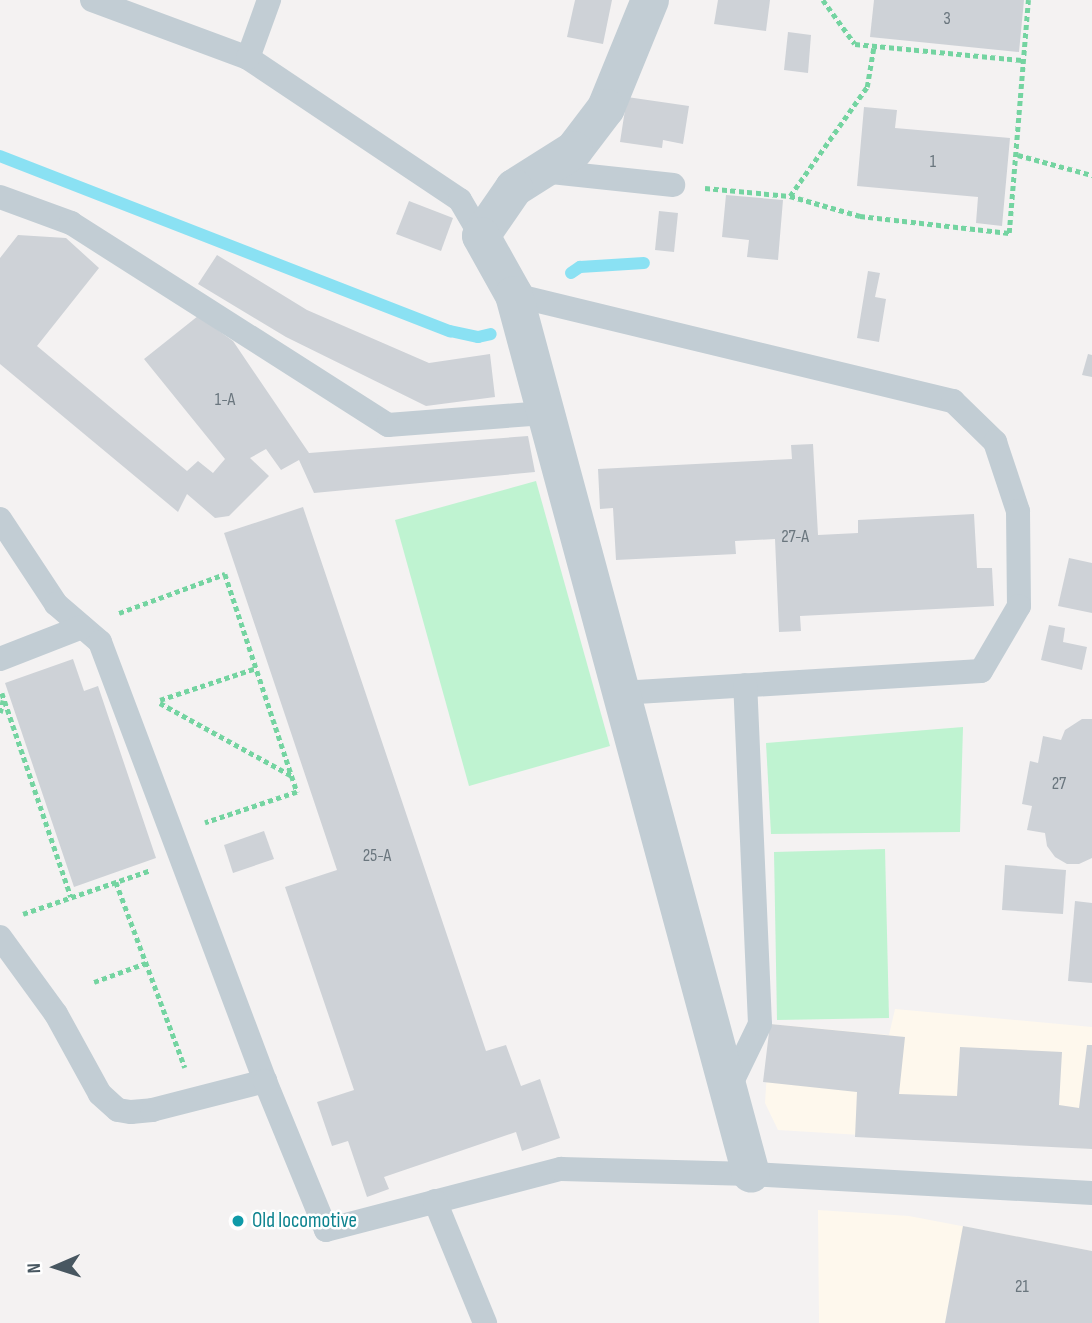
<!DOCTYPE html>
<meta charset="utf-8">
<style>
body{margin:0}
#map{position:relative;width:1092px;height:1323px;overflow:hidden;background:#f4f2f2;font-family:"Sofia Sans Condensed",sans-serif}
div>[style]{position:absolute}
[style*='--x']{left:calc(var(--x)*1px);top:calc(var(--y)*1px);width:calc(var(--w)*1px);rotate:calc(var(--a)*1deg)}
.commercial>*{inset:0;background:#fef8ed}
.green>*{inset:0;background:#bff3d1}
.stream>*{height:12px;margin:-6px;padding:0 6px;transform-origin:6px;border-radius:6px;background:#8ae1f3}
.building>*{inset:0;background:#ced2d7}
.path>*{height:4.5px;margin-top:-2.25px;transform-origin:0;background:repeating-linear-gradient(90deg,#74d4a1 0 5px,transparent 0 8.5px)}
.service>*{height:24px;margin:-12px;padding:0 12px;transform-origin:12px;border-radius:12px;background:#c2cdd4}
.minor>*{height:38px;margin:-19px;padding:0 19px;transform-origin:19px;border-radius:19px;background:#c2cdd4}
.dots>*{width:19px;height:19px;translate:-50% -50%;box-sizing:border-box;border:4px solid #fff;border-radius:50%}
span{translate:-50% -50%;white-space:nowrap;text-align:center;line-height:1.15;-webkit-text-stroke:5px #fff;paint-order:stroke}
.number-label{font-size:18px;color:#6a767e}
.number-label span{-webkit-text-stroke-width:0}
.culture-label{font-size:21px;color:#0d838f}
.left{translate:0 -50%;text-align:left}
.north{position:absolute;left:21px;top:1232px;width:70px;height:70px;-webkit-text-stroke:5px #fff;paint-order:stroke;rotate:267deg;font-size:19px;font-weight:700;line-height:28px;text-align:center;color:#485761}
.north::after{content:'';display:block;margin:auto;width:24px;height:32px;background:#485761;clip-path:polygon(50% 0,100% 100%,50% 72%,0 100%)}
</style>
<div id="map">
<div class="commercial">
<i style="clip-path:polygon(895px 1009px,1092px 1027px,1092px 1149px,778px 1130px,765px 1103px,770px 1024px,889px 1035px)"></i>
<i style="clip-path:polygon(818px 1210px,909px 1216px,1092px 1251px,1092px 1323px,819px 1323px)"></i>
</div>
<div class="green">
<i style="clip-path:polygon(536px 481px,610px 746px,469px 786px,395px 520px)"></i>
<i style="clip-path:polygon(963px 727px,960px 832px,771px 834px,766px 743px)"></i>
<i style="clip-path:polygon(885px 849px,889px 1018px,777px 1020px,774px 852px)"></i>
</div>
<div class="stream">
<i style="--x:0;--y:156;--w:483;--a:21.3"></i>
<i style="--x:450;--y:331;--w:29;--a:12"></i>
<i style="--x:478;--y:337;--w:13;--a:-13"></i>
<i style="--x:571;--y:273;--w:11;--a:-34"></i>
<i style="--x:580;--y:267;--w:64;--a:-3.6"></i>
</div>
<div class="building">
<i style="clip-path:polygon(575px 0,612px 0,603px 44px,567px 37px)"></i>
<i style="clip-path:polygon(718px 0,770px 0,766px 31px,714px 24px)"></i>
<i style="clip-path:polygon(874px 0,1024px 0,1019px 52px,870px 37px)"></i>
<i style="clip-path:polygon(788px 32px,811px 35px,808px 73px,784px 70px)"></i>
<i style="clip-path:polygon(627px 97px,689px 106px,683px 144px,663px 140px,662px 148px,620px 142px)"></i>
<i style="clip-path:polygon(864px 107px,897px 110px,895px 128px,1010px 138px,1002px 226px,976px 223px,978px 197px,857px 186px)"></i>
<i style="clip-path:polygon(726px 195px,783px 200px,778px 260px,747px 257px,749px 240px,722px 237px)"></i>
<i style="clip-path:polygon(409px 201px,453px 218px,441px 251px,396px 234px)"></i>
<i style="clip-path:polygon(659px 211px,678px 213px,674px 252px,655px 250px)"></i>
<i style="clip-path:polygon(18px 235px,66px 238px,99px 268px,37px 346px,187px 471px,198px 461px,213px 473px,225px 459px,144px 359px,198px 316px,233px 341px,309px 453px,528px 436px,535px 472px,314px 493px,299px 460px,281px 470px,266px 449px,250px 458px,269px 476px,229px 516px,215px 518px,187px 494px,178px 512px,0 364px,0 258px)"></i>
<i style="clip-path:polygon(217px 255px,307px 310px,429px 363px,490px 354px,495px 397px,426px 406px,286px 337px,198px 284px)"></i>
<i style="clip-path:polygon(868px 271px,880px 273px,875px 297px,886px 299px,879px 342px,857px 338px)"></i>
<i style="clip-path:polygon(1088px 354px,1092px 355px,1092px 377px,1082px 375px)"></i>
<i style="clip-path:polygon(813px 444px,818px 535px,858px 533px,858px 520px,974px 514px,977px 568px,992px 568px,994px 606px,800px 616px,801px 631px,779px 632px,775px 539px,735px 541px,736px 554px,616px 560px,613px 508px,600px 509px,598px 469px,792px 459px,791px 445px)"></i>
<i style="clip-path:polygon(303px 507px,486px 1051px,506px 1045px,521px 1086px,540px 1079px,560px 1138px,522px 1151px,516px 1132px,384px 1177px,389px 1189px,367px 1197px,348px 1141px,332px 1146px,317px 1102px,354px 1090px,285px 887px,337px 870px,224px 533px)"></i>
<i style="clip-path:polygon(1069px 558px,1092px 563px,1092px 613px,1058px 606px)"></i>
<i style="clip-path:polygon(1049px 625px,1065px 628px,1063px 642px,1087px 647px,1082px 670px,1041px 660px)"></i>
<i style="clip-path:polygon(73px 659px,84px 691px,98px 686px,156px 858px,74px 887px,5px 683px)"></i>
<i style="clip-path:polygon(1082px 719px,1092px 719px,1092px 858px,1079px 864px,1067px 864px,1055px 857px,1047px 846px,1045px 833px,1027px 830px,1032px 806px,1022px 804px,1030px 761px,1038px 763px,1043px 736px,1061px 740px,1065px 730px)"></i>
<i style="clip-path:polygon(264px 831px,274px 859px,233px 873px,224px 845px)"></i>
<i style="clip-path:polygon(1005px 865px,1066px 870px,1063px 914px,1002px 910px)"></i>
<i style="clip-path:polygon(1075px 901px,1092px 903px,1092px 983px,1068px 981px)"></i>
<i style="clip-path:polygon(770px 1024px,905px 1037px,899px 1094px,957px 1096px,960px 1047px,1062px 1052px,1059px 1105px,1079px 1108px,1087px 1045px,1092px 1045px,1092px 1149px,855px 1137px,857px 1092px,763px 1082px)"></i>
<i style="clip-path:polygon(963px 1226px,1092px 1251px,1092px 1323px,945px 1323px)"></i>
</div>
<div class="path">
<i style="--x:823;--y:0;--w:54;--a:54"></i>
<i style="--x:855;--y:44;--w:168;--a:5.5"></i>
<i style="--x:1018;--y:155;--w:77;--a:15.1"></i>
<i style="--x:705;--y:188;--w:85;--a:5.4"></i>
<i style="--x:790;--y:196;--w:73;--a:15.9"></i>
<i style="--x:860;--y:216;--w:150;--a:6.5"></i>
<i style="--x:1009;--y:233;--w:234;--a:-85.3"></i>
<i style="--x:790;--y:196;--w:133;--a:-54.8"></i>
<i style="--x:867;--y:87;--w:43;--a:-80.5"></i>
<i style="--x:119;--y:613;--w:113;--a:-20.2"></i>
<i style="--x:225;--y:574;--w:230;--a:71.7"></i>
<i style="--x:297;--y:792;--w:97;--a:161.4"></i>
<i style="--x:2;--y:693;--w:215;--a:71.3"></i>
<i style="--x:160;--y:700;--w:101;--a:-18.4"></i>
<i style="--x:160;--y:703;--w:151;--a:28.9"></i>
<i style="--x:0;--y:713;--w:13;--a:-77"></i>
<i style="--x:116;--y:882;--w:198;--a:69.6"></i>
<i style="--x:23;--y:914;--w:135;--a:-19"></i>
<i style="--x:94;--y:982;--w:55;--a:-20.1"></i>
</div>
<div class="service">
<i style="--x:92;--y:0;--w:166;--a:20.4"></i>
<i style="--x:248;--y:58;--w:255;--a:33.8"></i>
<i style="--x:460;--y:200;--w:42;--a:59.7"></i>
<i style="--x:248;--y:58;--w:62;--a:-70.1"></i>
<i style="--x:542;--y:171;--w:132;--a:6.1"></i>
<i style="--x:0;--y:197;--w:76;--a:20.1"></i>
<i style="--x:71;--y:223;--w:376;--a:32.5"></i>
<i style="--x:388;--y:425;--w:157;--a:-4.4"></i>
<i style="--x:514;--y:295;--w:452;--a:13.6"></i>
<i style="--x:953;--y:401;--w:59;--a:44.3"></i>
<i style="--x:995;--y:442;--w:73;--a:71.6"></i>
<i style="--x:1018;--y:511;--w:95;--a:89.4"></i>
<i style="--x:1019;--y:606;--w:75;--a:120.3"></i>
<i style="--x:981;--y:671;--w:361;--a:176.5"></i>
<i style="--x:0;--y:519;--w:102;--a:56.6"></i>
<i style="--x:56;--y:604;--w:58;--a:40.8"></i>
<i style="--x:100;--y:642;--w:469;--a:69.4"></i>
<i style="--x:0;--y:659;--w:88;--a:-21.3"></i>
<i style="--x:0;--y:937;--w:95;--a:54"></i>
<i style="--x:56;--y:1014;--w:91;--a:61.2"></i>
<i style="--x:100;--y:1094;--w:24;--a:42"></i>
<i style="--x:118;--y:1110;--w:13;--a:9"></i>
<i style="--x:131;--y:1112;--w:21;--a:-5"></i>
<i style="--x:152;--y:1110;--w:117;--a:-14.4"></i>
<i style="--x:265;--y:1081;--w:161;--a:67.7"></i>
<i style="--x:326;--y:1230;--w:243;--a:-14.6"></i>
<i style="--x:561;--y:1169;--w:190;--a:1.5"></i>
<i style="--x:751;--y:1174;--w:342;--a:3.2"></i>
<i style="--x:728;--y:1090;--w:73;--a:-64.1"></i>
<i style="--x:760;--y:1024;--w:339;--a:-92.5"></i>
<i style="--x:435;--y:1201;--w:132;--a:67.7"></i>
</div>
<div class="minor">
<i style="--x:650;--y:0;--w:117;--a:112.2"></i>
<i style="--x:606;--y:108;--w:53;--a:127.3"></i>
<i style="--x:574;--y:150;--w:71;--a:147.7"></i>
<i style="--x:514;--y:188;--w:58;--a:124.5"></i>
<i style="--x:481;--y:236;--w:68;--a:60.8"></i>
<i style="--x:514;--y:295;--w:910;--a:74.91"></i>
</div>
<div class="dots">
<i style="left:238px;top:1221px;background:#0f9aa8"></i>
</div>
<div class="number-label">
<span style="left:947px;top:19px">3</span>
<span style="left:933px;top:162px">1</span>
<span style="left:225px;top:400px">1-А</span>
<span style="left:795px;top:537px">27-А</span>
<span style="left:1059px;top:784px">27</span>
<span style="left:377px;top:856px">25-А</span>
<span style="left:1022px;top:1287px">21</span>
</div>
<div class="culture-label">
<span class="left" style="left:252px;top:1221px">Old locomotive</span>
</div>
<div class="north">N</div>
</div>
